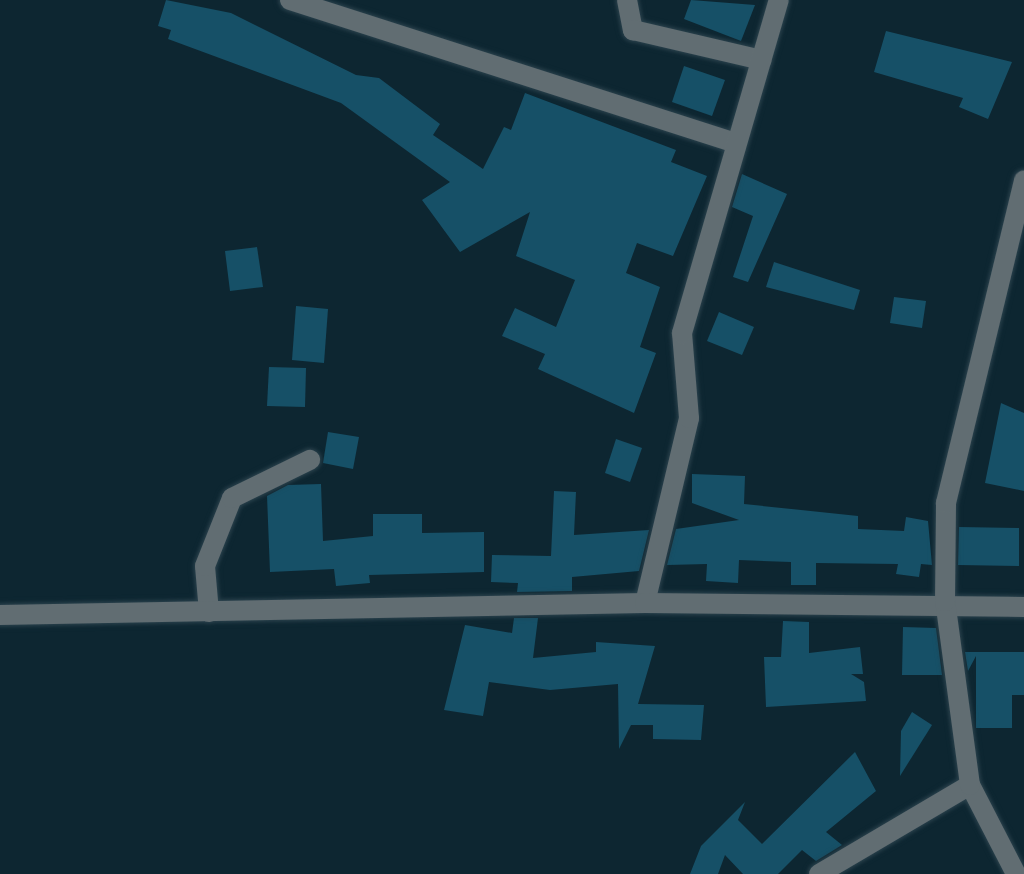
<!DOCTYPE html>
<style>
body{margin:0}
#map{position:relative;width:1024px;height:874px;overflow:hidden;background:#0d2631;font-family:"Titillium Web",sans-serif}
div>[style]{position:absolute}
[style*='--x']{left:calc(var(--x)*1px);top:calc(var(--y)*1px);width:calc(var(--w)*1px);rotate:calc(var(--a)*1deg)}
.building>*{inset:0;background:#165067}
.roads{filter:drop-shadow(0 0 2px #2b424d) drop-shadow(0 0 2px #2b424d)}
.minor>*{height:20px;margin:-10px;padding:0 10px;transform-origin:10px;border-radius:10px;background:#616d72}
span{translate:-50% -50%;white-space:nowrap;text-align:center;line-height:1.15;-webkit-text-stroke:8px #040e13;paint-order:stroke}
</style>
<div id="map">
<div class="building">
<i style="clip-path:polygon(166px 0,231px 13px,356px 75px,379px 78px,440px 124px,433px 135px,483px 169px,504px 127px,511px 130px,525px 93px,676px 150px,671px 162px,707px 176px,673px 256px,637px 243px,626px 273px,660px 287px,640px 347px,656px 353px,634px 413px,538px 369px,545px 354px,502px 336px,515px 308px,556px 327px,575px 280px,516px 256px,530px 212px,460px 252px,422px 200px,450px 182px,341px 103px,168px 39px,171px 30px,158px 26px)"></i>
<i style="clip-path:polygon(691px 0,755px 5px,741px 41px,684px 19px)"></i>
<i style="clip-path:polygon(886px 31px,1012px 62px,988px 119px,959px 107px,963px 98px,874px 72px)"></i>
<i style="clip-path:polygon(684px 66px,725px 80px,712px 116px,672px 102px)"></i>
<i style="clip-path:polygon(742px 174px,787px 194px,748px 282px,733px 277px,753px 216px,732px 207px)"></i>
<i style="clip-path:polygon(257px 247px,263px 287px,230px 291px,225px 251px)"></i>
<i style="clip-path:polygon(774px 262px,860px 290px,854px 310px,766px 287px)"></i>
<i style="clip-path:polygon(894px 297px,926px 301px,922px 328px,890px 323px)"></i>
<i style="clip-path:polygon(296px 306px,328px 309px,324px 363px,292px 360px)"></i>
<i style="clip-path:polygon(719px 312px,754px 327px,742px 355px,707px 341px)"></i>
<i style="clip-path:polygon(269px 367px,306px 368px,305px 407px,267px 406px)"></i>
<i style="clip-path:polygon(1001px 403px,1024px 413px,1024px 491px,985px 483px)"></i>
<i style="clip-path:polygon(328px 432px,359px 437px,353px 469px,323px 463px)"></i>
<i style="clip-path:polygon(616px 439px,642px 448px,630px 482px,605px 473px)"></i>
<i style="clip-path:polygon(692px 474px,745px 476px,744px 504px,858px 516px,858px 529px,904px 531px,906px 517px,928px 521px,932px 565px,921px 564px,919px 577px,896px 574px,898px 564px,816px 563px,816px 585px,791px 585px,791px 562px,739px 560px,738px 583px,706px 581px,707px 564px,667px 565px,676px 529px,739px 520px,692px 503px)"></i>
<i style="clip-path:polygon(321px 484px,323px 541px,373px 536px,373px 514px,422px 514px,422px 533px,484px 532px,484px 572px,369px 575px,370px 583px,336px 586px,334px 569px,270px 572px,267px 496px,288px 485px)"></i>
<i style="clip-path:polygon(554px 491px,576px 492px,574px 535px,649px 530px,639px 571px,572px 577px,572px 591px,517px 592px,518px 583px,491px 582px,492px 555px,551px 556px)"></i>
<i style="clip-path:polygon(959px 527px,1019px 528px,1019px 566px,958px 565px)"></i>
<i style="clip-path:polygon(514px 618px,538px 618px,533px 658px,596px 652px,596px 642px,655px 646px,638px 704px,704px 705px,701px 740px,653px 739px,653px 725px,631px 725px,619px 749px,618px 684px,550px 690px,489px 682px,483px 716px,444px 710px,465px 625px,512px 633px)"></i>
<i style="clip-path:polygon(783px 621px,809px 622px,809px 653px,860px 647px,863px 674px,851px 674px,864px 682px,866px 701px,766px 707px,764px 657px,781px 657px)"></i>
<i style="clip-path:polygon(903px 627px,936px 628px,942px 675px,902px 675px)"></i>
<i style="clip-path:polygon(965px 652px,1024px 652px,1024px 695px,1012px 695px,1012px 728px,976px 728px,976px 656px,968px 671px)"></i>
<i style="clip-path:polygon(912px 712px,932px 725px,900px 776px,901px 731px)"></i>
<i style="clip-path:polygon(855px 752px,876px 791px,826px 832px,842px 845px,816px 861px,802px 850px,778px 874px,743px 874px,725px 855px,718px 874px,690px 874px,701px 846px,745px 802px,738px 820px,762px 844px)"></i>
</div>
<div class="roads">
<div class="minor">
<i style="--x:290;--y:0;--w:464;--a:17.8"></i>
<i style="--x:627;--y:0;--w:31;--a:79"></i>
<i style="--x:633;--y:30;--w:132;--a:13.1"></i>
<i style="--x:645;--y:603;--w:190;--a:-76.6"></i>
<i style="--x:689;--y:418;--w:85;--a:-94.7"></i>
<i style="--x:682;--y:333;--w:347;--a:-73.8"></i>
<i style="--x:209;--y:612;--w:46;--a:-95"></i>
<i style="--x:205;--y:566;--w:73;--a:-68.3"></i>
<i style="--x:232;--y:498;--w:87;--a:-26"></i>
<i style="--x:0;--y:615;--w:645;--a:-1.07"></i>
<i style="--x:645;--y:603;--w:379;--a:0.6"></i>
<i style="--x:819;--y:874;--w:175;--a:-30.5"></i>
<i style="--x:1016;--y:874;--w:100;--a:-117.3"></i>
<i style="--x:970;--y:785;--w:186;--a:-97.7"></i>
<i style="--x:945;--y:601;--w:98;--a:-89.4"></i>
<i style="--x:946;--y:503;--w:332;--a:-76.4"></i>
</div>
</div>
</div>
